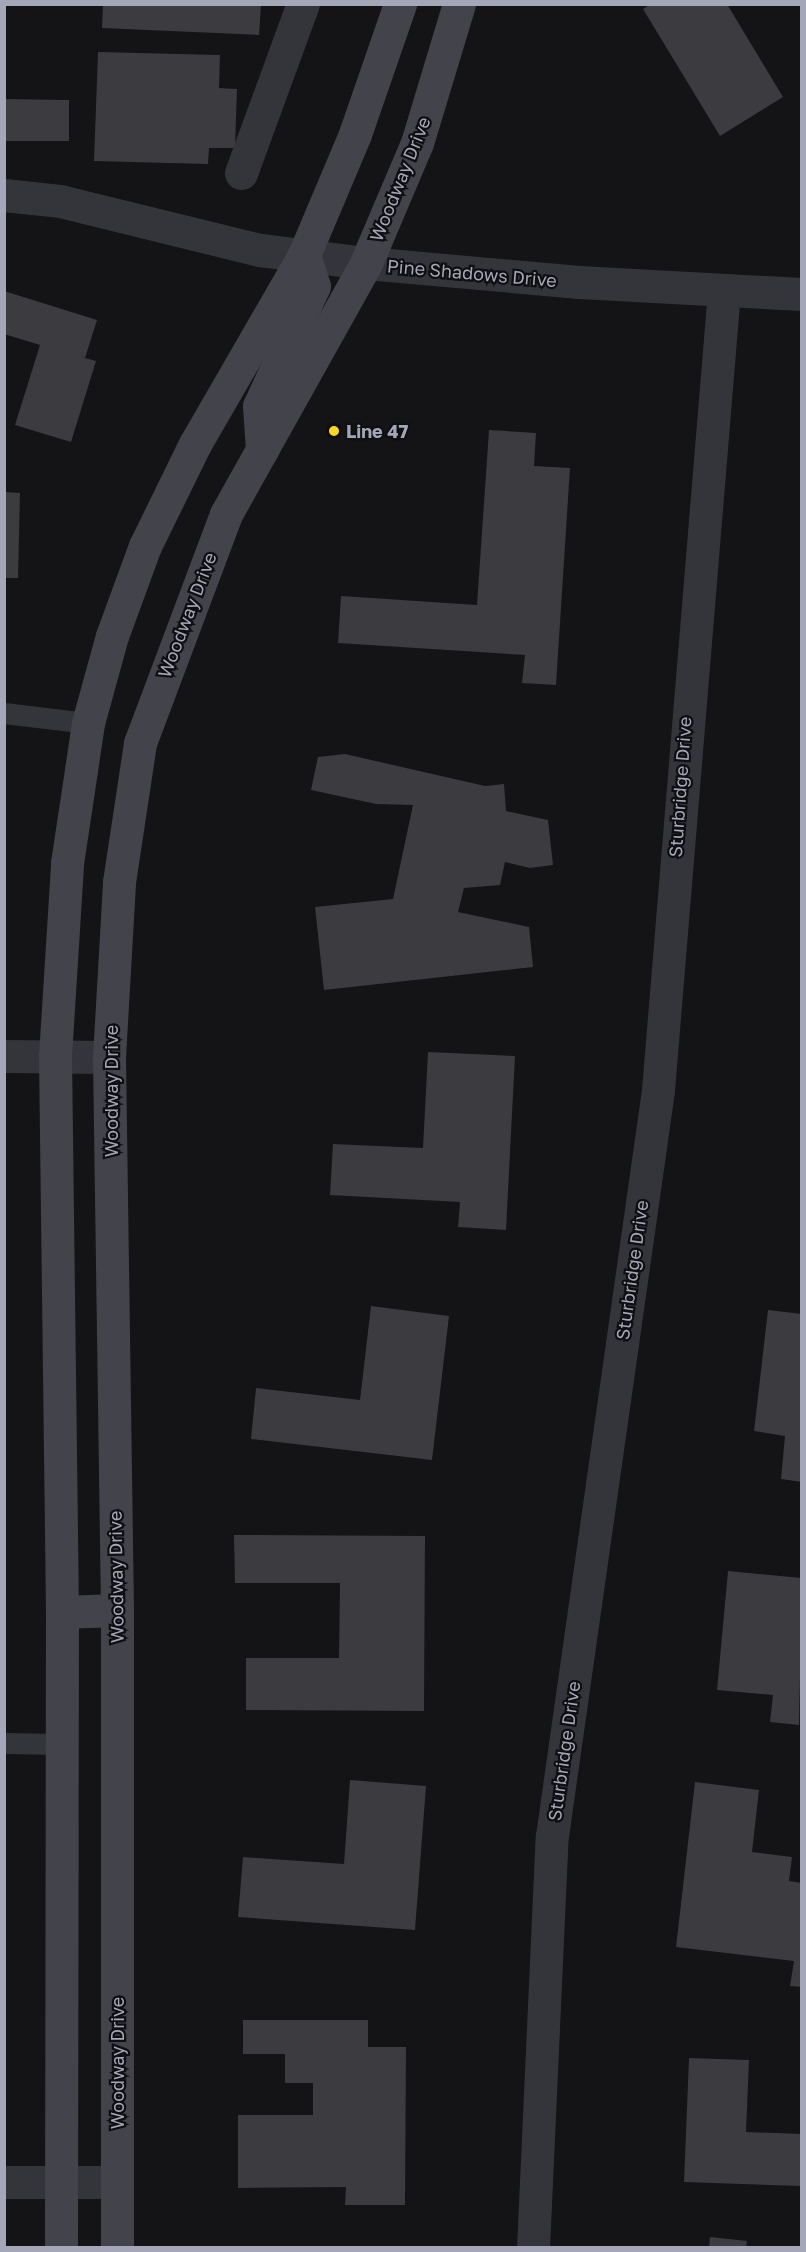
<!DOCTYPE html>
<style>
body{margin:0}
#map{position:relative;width:806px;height:2252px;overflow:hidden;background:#141315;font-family:"Golos Text",sans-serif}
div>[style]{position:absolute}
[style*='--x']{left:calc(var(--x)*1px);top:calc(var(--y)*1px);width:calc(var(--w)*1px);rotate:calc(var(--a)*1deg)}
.building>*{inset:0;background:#3b3b40}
.service>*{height:21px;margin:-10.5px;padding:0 10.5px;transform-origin:10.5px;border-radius:10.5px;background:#34343b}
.minor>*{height:33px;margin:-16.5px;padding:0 16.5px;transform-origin:16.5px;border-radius:16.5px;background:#34343b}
.secondary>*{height:33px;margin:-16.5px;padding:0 16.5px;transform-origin:16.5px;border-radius:16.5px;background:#42434b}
.dots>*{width:16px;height:16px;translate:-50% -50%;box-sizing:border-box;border:3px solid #0f0e10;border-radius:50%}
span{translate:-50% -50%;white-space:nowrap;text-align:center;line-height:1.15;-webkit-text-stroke:4.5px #0f0e10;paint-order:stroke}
.street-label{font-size:18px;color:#a4a7b7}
.poi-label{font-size:18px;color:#a4a7b7;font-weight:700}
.left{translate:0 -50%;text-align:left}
.frame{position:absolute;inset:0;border:6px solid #a4a7b7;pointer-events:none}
</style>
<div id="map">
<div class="building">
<i style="clip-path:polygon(651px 4px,727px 4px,783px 97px,720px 136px,643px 9px)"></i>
<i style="clip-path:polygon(103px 5px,261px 5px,259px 35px,102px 28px)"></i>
<i style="clip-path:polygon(98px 52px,220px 55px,219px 88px,237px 89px,235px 148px,209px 148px,208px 164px,94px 161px)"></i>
<i style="clip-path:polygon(4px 99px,69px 100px,69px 141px,4px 141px)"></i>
<i style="clip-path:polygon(4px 291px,97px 320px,85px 358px,96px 361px,71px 442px,15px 425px,40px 345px,4px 334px)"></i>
<i style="clip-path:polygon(489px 430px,536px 433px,534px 466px,570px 468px,556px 685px,522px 683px,525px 655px,338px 643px,341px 596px,477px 605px)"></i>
<i style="clip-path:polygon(4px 492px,20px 493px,18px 578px,4px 578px)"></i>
<i style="clip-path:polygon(345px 754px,485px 786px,504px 784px,506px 811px,548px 820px,553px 865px,530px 868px,505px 862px,500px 885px,464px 888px,458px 912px,529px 927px,533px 967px,324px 990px,315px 907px,393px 899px,413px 805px,376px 804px,311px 790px,318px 757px)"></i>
<i style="clip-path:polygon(428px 1052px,515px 1056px,506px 1230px,458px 1227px,460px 1202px,330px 1195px,333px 1144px,423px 1148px)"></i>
<i style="clip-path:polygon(371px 1306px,449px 1316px,432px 1460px,251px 1439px,256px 1388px,360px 1400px)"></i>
<i style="clip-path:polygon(768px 1310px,802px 1314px,802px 1482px,781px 1479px,785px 1436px,754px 1431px)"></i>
<i style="clip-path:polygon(234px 1535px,425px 1536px,424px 1711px,246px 1710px,246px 1658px,339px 1658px,340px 1583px,235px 1583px)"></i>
<i style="clip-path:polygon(728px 1571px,802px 1578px,799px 1725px,770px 1722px,773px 1695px,717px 1690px)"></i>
<i style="clip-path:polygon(350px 1780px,426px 1786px,415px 1930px,238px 1917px,243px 1857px,344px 1864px)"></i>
<i style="clip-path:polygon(695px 1782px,759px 1790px,752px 1852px,792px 1857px,789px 1881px,802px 1883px,802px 1987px,790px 1986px,794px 1961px,676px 1947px)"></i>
<i style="clip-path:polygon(243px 2020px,368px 2020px,368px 2047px,406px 2047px,405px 2205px,345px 2205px,346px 2187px,238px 2188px,238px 2115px,313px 2115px,313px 2083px,285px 2083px,285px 2054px,243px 2054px)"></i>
<i style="clip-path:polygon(689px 2058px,749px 2060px,746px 2132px,802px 2134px,802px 2186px,684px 2182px)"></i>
<i style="clip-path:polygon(710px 2237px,747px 2241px,746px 2248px,709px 2248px)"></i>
</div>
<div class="service">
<i style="--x:4;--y:713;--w:85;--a:6.8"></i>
<i style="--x:4;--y:1743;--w:56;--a:1"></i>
</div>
<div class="minor">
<i style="--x:241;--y:173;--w:180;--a:-69.9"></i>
<i style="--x:4;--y:195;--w:56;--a:6.1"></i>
<i style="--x:60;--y:201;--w:206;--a:13.8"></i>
<i style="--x:260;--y:250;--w:107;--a:7"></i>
<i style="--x:366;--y:263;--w:214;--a:5.1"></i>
<i style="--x:579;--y:282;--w:223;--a:3.1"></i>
<i style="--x:4;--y:1056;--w:105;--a:0.5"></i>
<i style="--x:4;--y:2182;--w:113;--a:0"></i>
<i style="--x:533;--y:2248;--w:412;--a:-87.4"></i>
<i style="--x:552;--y:1836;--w:753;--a:-81.91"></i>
<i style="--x:658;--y:1090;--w:802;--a:-85.28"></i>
</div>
<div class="secondary">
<i style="--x:262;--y:450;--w:44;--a:-93.9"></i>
<i style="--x:259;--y:406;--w:132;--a:-65.4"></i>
<i style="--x:314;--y:286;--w:33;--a:-108"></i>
<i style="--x:62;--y:1612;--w:55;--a:-2.1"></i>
<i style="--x:61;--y:2248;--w:636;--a:-89.91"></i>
<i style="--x:62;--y:1612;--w:556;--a:-90.72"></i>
<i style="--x:55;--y:1056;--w:193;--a:-86.4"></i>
<i style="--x:67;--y:863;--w:94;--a:-81.4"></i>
<i style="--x:81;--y:770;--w:48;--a:-81.5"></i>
<i style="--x:88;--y:723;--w:90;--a:-74.6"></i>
<i style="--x:112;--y:636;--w:96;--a:-69.9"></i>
<i style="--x:145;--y:546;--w:114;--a:-63.9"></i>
<i style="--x:195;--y:444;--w:218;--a:-60"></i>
<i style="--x:304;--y:255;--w:131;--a:-67.1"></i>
<i style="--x:355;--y:134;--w:138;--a:-70.9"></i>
<i style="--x:117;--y:2248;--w:638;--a:-90"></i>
<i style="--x:117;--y:1610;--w:553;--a:-90.83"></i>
<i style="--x:109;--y:1057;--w:175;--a:-86.7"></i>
<i style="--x:119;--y:882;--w:141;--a:-81.4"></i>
<i style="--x:140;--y:743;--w:245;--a:-69.4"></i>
<i style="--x:226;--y:514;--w:287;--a:-60.8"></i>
<i style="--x:366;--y:263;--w:130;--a:-67"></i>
<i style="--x:417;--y:143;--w:145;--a:-73.2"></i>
</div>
<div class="dots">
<i style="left:334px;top:431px;background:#ffd722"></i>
</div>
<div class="street-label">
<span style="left:400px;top:179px;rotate:-68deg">Woodway Drive</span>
<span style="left:472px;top:273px;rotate:5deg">Pine Shadows Drive</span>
<span style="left:187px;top:615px;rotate:-69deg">Woodway Drive</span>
<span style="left:680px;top:787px;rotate:-86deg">Sturbridge Drive</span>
<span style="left:111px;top:1091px;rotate:-90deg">Woodway Drive</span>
<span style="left:632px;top:1270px;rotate:-82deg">Sturbridge Drive</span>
<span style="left:116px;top:1577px;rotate:-91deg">Woodway Drive</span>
<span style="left:564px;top:1751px;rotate:-82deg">Sturbridge Drive</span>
<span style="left:117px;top:2063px;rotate:-90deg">Woodway Drive</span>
</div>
<div class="poi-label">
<span class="left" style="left:346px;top:431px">Line 47</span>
</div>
<div class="frame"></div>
</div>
